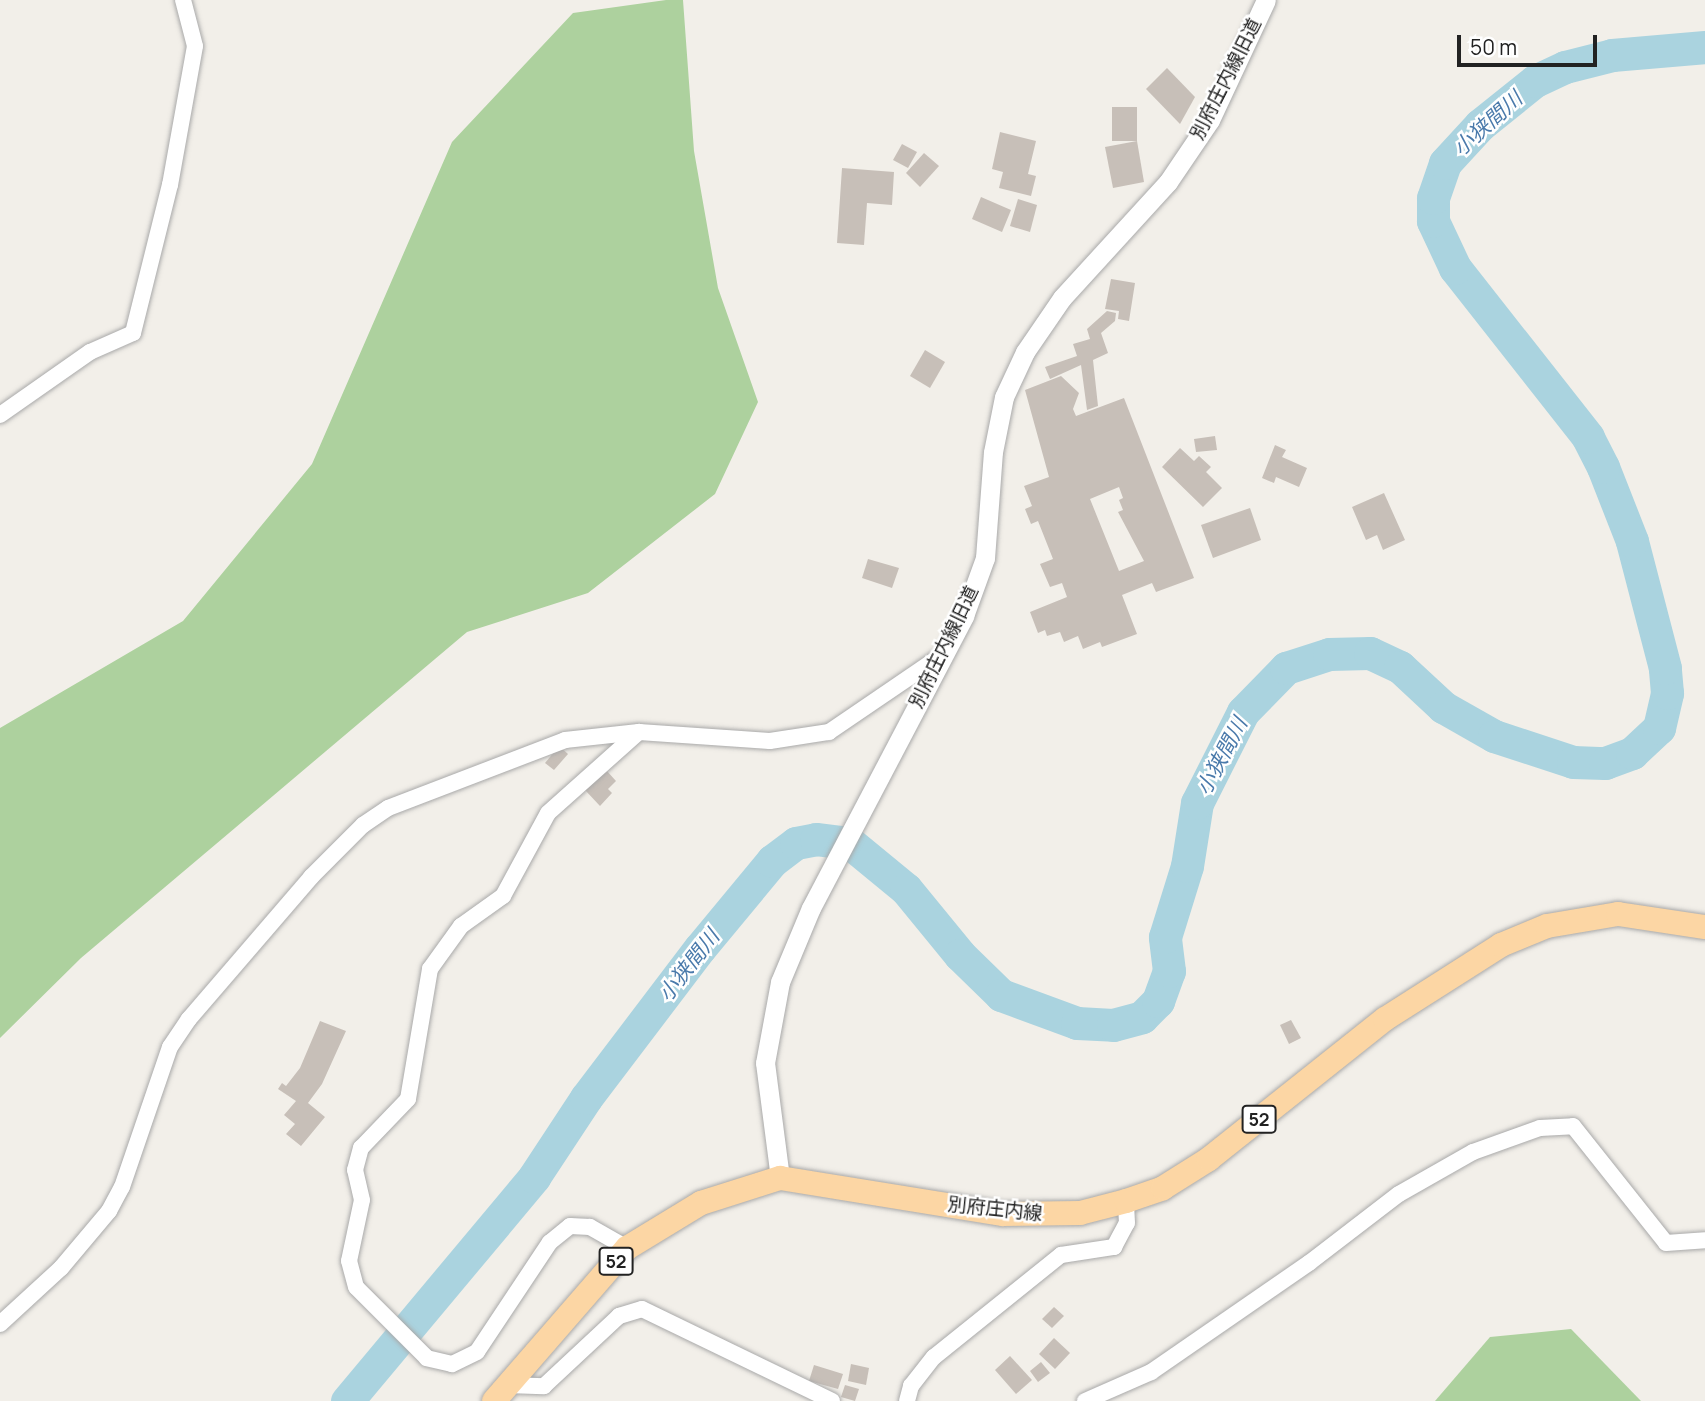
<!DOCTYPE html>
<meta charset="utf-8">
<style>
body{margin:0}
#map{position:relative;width:1705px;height:1401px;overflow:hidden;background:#f2efe9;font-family:Manrope,"Noto Sans JP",sans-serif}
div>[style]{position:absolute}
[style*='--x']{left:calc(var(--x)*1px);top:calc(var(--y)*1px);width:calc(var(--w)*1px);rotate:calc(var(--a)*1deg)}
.forest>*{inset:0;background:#add19e}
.river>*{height:33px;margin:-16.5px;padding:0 16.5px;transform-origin:16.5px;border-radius:16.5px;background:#aad3df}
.building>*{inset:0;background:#c7bfb8}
.roads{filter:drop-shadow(0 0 2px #a9a9a9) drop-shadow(0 0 2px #a9a9a9)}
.minor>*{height:16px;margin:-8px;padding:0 8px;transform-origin:8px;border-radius:8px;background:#fff}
.tertiary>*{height:19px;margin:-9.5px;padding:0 9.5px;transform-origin:9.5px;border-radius:9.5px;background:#fff}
.primary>*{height:24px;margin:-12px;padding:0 12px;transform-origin:12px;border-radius:12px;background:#fcd6a4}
span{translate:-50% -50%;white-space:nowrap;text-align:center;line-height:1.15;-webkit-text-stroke:5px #fff;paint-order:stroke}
.shield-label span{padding:2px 5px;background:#fff;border:2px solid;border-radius:5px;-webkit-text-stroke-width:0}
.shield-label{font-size:18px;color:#222;font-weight:700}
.street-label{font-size:19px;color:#222}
.water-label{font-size:21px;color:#4a7aab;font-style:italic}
.scale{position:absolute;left:1457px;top:35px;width:140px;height:32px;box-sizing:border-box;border:4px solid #222;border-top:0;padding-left:9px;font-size:21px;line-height:24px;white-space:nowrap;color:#222;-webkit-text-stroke:5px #fff;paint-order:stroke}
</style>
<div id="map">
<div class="forest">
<i style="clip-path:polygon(666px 0,683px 0,694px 151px,718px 288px,758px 402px,715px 494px,588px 593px,467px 632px,81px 958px,0 1038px,0 728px,183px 621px,312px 464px,452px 142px,573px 13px)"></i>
<i style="clip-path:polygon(1571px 1329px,1641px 1401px,1435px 1401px,1490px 1337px)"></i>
</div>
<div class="river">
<i style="--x:347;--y:1401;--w:292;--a:-50.1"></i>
<i style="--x:534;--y:1177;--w:95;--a:-56.6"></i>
<i style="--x:586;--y:1098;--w:188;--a:-52.8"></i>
<i style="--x:700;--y:948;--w:113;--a:-50.4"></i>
<i style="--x:772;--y:861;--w:30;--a:-37"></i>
<i style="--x:796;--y:843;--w:20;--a:-11"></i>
<i style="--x:816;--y:839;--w:34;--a:7"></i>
<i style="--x:850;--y:843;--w:72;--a:39.4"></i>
<i style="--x:906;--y:889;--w:85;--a:50.7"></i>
<i style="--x:960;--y:955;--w:57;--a:44.3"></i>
<i style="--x:1001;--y:995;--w:81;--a:20.2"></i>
<i style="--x:1077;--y:1023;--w:36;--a:3"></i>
<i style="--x:1113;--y:1025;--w:30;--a:-15"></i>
<i style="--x:1142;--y:1017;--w:23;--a:-45"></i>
<i style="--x:1158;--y:1001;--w:32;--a:-70"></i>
<i style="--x:1169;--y:971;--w:34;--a:-97"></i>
<i style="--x:1165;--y:937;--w:74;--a:-72.8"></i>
<i style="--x:1187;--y:866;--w:64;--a:-81"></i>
<i style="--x:1197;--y:803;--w:102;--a:-63.2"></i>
<i style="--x:1243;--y:712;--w:62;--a:-45.7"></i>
<i style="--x:1286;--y:668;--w:45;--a:-18"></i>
<i style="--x:1329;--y:654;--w:41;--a:-1.4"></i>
<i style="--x:1370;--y:653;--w:33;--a:25"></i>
<i style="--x:1400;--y:667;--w:59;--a:42.9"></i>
<i style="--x:1443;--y:707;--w:59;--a:29.6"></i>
<i style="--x:1494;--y:736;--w:83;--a:18.2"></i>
<i style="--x:1573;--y:762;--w:32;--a:2"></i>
<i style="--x:1605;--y:763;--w:29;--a:-20"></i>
<i style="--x:1632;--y:753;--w:37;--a:-43"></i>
<i style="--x:1659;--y:728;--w:36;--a:-77"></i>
<i style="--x:1667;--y:693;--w:25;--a:-95"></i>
<i style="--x:1665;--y:668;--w:131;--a:-104.6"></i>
<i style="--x:1632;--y:541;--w:79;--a:-111.4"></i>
<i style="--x:1603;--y:467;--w:34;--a:-117"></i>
<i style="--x:1588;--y:437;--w:215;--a:-128.2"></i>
<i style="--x:1455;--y:268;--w:52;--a:-115.1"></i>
<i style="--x:1433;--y:221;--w:23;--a:-90"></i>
<i style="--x:1433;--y:198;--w:37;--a:-71"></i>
<i style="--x:1445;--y:163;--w:52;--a:-47.4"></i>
<i style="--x:1480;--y:125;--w:70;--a:-38.7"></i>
<i style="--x:1535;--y:81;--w:33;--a:-25"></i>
<i style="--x:1565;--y:67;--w:49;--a:-14.3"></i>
<i style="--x:1612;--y:55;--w:93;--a:-4.9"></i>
</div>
<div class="building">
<i style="clip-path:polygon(1167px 68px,1195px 97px,1180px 124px,1146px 89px)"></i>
<i style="clip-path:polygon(1112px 107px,1137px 107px,1137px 141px,1112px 141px)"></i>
<i style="clip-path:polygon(1000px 132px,1036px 141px,1028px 174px,1036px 176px,1031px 196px,999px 188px,1003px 172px,992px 169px)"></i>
<i style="clip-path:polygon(1137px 141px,1144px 182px,1113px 188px,1105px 147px)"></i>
<i style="clip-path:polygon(902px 144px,917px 152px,908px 168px,893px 160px)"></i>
<i style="clip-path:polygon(924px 153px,939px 166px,920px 187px,906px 173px)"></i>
<i style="clip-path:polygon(842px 168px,894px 172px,892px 205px,867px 203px,864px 245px,837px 243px)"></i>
<i style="clip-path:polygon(981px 197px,1011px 210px,1002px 232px,972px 219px)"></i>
<i style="clip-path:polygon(1018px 199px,1037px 205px,1030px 232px,1010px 226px)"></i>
<i style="clip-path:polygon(1111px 279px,1135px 283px,1129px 321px,1118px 319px,1119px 311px,1105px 309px)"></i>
<i style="clip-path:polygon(1107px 311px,1116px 313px,1115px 321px,1101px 333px,1108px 353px,1093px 360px,1098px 406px,1087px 410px,1081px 365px,1050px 379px,1045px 367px,1077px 356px,1073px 344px,1090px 339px,1087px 329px)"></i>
<i style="clip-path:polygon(925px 350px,945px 362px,930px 388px,910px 376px)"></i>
<i style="clip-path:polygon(evenodd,1061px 376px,1079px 393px,1073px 409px,1076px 416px,1124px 398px,1194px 578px,1156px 592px,1152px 583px,1122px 595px,1137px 634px,1102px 647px,1100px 642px,1083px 649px,1078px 636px,1064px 642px,1060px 632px,1047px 636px,1045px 630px,1038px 633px,1030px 612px,1067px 597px,1062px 583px,1050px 587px,1040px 564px,1053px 559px,1038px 521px,1031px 524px,1025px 509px,1032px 506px,1024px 486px,1049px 477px,1025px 390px,1061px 376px,1119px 487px,1123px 498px,1119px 500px,1123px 510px,1118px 512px,1144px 561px,1119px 571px,1090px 499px,1119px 487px)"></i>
<i style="clip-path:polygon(1215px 436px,1217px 450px,1196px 452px,1194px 439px)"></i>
<i style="clip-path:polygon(1275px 445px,1286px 450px,1282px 457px,1307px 468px,1299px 487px,1276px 477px,1274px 483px,1262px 478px)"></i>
<i style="clip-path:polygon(1180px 448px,1194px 461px,1199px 456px,1211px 467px,1206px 472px,1222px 488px,1203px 507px,1162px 467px)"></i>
<i style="clip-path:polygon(1384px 493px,1405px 540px,1383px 550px,1377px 535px,1366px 540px,1352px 507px)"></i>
<i style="clip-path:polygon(1250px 508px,1261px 540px,1213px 558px,1201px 525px)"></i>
<i style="clip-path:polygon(868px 559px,899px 568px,892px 588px,862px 578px)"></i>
<i style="clip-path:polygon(559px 746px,568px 754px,554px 770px,545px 763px)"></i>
<i style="clip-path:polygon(606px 770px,616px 781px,608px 789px,612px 793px,600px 806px,585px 790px)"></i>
<i style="clip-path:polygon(1291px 1020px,1301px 1038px,1289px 1044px,1280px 1025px)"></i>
<i style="clip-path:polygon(320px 1021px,346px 1031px,322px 1084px,308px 1103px,325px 1117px,301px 1146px,286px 1134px,295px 1124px,284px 1115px,296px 1101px,278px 1089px,282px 1083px,286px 1086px,300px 1068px)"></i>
<i style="clip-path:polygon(1054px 1307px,1064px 1316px,1052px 1328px,1042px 1319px)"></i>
<i style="clip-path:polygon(1054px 1338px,1070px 1353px,1055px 1369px,1039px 1354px)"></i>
<i style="clip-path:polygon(1010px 1356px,1032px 1380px,1016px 1394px,995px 1370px)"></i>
<i style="clip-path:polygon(1041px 1362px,1050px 1373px,1038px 1382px,1030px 1371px)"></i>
<i style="clip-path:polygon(851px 1364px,869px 1368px,866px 1385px,848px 1381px)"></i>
<i style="clip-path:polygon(814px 1365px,843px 1374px,838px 1389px,809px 1381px)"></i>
<i style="clip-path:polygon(845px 1385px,859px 1389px,855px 1401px,841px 1397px)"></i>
</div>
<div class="roads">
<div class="minor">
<i style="--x:0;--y:415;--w:110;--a:-35"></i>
<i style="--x:90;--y:352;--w:47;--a:-23.8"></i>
<i style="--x:133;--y:333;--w:153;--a:-76"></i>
<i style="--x:170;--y:185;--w:141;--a:-79.8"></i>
<i style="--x:195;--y:46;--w:48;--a:-104.6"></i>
<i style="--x:627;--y:1248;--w:43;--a:-150.4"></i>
<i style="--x:590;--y:1227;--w:20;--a:-177"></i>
<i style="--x:570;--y:1226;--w:26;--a:141"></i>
<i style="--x:550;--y:1242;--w:132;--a:123.6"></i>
<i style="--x:477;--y:1352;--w:28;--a:154"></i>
<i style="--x:452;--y:1364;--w:26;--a:-167"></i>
<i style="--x:427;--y:1358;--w:100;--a:-135"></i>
<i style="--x:356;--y:1287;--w:27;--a:-105"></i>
<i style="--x:349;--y:1261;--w:62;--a:-78"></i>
<i style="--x:362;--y:1200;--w:31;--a:-103"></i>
<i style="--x:355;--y:1170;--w:23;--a:-75"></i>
<i style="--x:361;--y:1148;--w:68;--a:-46.2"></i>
<i style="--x:408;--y:1099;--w:132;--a:-80.4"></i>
<i style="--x:430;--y:969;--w:53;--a:-54.2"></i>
<i style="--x:461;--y:926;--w:52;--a:-35.5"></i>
<i style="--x:503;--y:896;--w:94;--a:-61.5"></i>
<i style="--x:548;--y:813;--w:122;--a:-41.7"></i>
<i style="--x:639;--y:732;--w:131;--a:3.9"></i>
<i style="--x:770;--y:741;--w:60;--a:-8.7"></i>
<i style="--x:829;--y:732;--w:137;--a:-34.3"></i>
<i style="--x:0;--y:1324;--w:83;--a:-42.6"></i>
<i style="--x:61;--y:1268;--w:75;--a:-49.9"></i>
<i style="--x:109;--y:1211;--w:27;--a:-62"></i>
<i style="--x:122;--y:1187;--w:148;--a:-71.1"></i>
<i style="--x:170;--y:1047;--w:34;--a:-56"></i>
<i style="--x:189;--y:1019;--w:187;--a:-49.3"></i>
<i style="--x:311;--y:877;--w:74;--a:-45"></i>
<i style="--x:363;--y:825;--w:30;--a:-34"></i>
<i style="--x:388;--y:808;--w:190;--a:-21"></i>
<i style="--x:565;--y:740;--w:74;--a:-6.2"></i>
<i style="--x:507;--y:1385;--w:37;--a:2"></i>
<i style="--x:544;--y:1386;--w:103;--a:-43"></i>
<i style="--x:619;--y:1316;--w:24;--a:-17"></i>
<i style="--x:642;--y:1309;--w:211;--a:25.8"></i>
<i style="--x:907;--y:1401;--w:16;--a:-75"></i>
<i style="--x:911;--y:1386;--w:37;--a:-52"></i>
<i style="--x:934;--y:1357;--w:163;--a:-38.8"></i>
<i style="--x:1061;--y:1255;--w:54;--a:-8.6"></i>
<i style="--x:1114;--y:1247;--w:27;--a:-62"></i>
<i style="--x:1127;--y:1223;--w:22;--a:-93"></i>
<i style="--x:1085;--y:1401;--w:72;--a:-23.7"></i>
<i style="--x:1151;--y:1372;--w:192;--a:-34.6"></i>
<i style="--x:1309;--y:1263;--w:113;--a:-37.5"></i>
<i style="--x:1399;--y:1194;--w:85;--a:-29.6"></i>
<i style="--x:1473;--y:1152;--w:71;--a:-19.7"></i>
<i style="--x:1540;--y:1128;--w:33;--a:-3"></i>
<i style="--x:1573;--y:1126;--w:149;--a:51.5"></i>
<i style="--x:1666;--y:1243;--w:39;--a:-4"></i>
</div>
<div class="tertiary">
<i style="--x:780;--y:1178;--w:116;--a:-97.4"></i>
<i style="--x:765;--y:1063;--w:82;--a:-79.5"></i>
<i style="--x:780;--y:982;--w:80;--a:-67.3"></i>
<i style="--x:811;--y:908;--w:330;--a:-62.3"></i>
<i style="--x:964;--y:616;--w:62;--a:-70.1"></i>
<i style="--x:985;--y:558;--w:106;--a:-85.7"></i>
<i style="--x:993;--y:452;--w:56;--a:-78.7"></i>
<i style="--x:1004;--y:397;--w:50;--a:-65"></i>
<i style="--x:1025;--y:352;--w:65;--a:-55.6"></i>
<i style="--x:1062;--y:298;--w:157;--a:-47.6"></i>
<i style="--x:1168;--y:182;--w:75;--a:-55.9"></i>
<i style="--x:1210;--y:120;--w:132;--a:-65"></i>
</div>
<div class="primary">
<i style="--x:494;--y:1401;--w:203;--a:-49"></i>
<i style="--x:627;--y:1248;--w:87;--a:-31.3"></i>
<i style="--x:701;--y:1203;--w:83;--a:-17.6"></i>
<i style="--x:780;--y:1178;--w:226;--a:9.2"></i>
<i style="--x:1003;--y:1214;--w:77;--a:-0.7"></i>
<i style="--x:1080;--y:1213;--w:48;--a:-14.6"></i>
<i style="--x:1126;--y:1201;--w:39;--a:-19"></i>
<i style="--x:1163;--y:1188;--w:54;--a:-32.2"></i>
<i style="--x:1209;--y:1159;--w:225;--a:-38.5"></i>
<i style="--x:1385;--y:1019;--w:138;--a:-32.5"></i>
<i style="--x:1501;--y:945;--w:50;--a:-22.4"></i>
<i style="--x:1547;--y:926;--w:72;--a:-9.6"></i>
<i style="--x:1618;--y:914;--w:88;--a:8.5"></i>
</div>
</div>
<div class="shield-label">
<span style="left:1259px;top:1119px">52</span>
<span style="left:616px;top:1261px">52</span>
</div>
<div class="street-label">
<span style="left:1226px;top:79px;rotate:-63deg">別府庄内線旧道</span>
<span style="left:944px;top:647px;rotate:-64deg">別府庄内線旧道</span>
<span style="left:995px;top:1209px;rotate:6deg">別府庄内線</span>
</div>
<div class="water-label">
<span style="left:1487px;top:123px;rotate:-42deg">小狭間川</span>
<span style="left:1221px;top:756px;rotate:-62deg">小狭間川</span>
<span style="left:688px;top:965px;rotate:-52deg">小狭間川</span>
</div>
<div class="scale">50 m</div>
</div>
